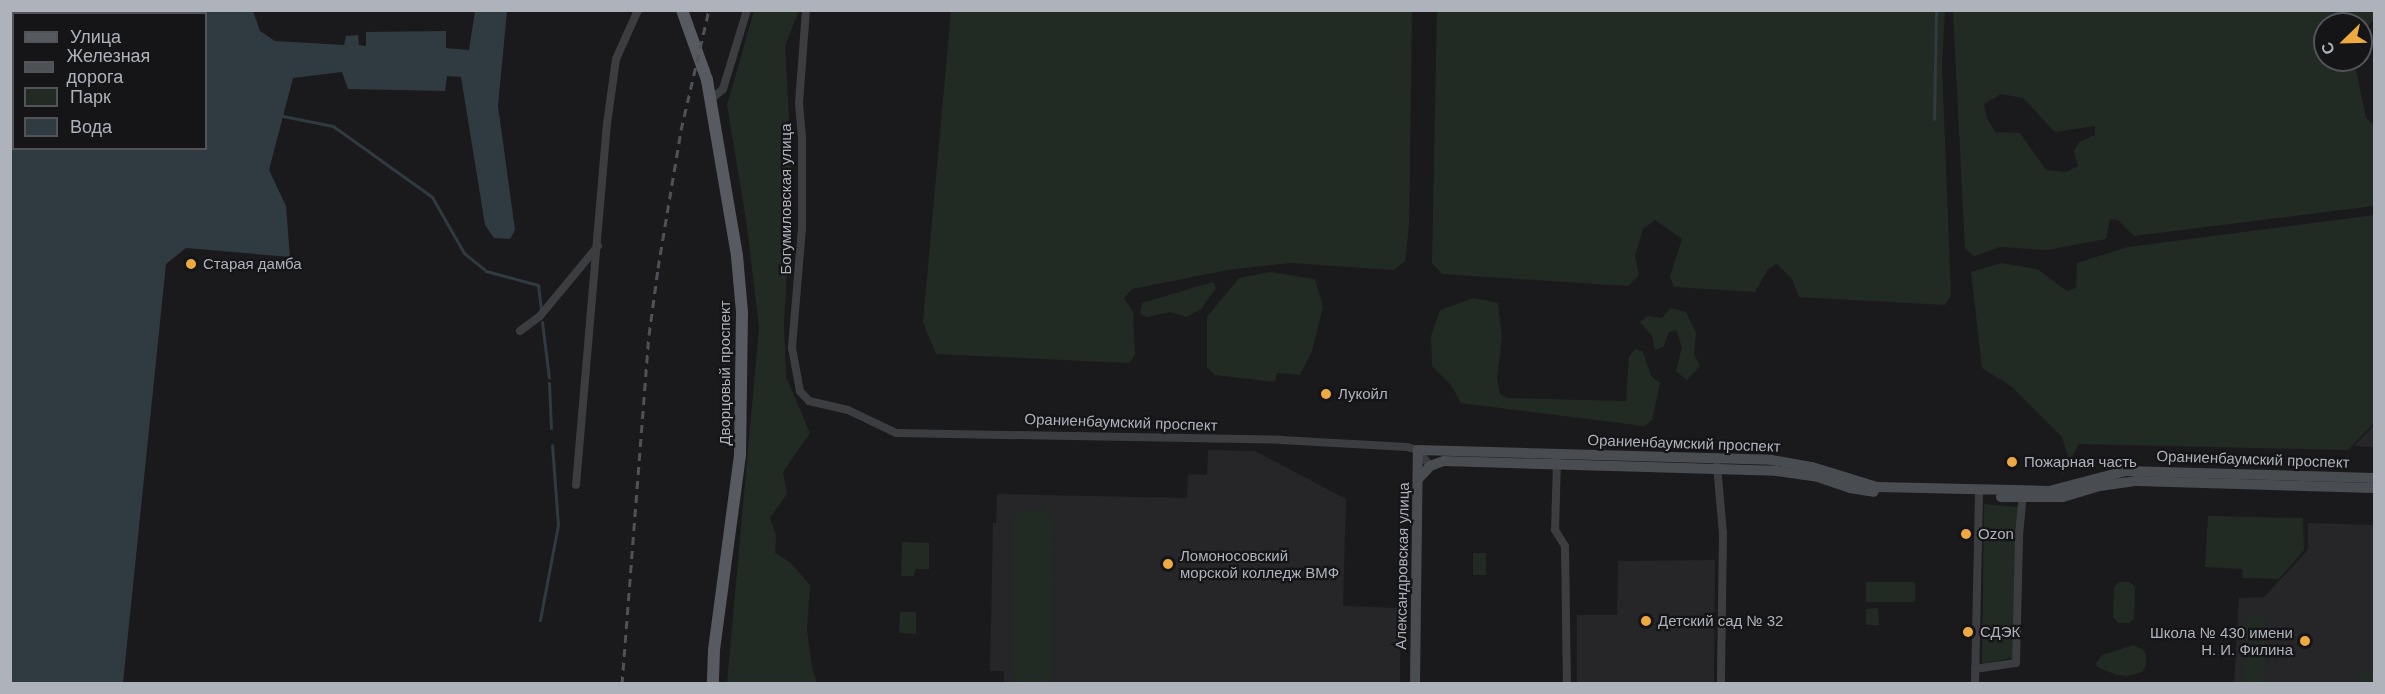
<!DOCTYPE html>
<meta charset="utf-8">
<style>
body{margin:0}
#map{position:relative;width:2385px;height:694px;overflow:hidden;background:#1a1a1c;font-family:Arial,sans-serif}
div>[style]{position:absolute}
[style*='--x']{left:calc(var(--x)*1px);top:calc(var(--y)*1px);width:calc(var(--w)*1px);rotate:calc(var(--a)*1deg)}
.built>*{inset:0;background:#262629}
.green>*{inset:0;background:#222b23}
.round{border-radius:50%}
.water>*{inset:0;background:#303a41}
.stream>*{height:3px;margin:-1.5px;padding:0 1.5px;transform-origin:1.5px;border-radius:1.5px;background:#303a41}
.street>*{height:8px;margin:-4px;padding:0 4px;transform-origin:4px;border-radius:4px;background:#3b3d41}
.secondary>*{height:10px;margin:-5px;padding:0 5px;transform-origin:5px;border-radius:5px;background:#494c51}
.primary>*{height:12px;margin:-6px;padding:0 6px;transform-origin:6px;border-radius:6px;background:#575a60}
.rail>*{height:3px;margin-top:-1.5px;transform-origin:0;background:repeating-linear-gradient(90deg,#4e5156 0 8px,transparent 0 14px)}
.dots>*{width:16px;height:16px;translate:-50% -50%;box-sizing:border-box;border:3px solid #151517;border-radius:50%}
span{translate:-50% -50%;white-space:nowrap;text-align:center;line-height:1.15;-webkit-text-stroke:4.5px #151517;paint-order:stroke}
.street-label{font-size:15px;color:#adb2bb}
.poi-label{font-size:15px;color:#adb2bb}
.left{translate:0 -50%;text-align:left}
.right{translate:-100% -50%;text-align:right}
.frame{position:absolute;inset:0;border:12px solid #adb2bb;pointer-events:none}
.legend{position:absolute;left:12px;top:12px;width:195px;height:138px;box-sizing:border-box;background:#151517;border:2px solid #525459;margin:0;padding:8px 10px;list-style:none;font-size:18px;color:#adb2bb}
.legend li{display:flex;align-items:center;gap:12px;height:30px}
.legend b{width:30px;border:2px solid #525459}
.north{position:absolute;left:2313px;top:12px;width:60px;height:60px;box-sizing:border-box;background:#151517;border:2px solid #525459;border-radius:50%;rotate:247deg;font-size:16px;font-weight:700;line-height:24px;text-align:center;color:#adb2bb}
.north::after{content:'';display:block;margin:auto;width:21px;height:27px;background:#eea941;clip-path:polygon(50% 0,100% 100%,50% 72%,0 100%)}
</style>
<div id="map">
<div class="built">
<i style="clip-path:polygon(2374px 425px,2374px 447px,2354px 446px)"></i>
<i style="clip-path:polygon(1208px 450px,1255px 451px,1346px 499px,1343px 606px,1400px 608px,1400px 683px,1004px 684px,1004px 671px,990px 671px,993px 523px,996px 523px,997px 494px,1187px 498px,1188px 474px,1207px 475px)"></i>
<i style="clip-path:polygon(2308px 523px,2374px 525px,2374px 683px,2234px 684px,2239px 598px,2264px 597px,2308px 550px)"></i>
<i style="clip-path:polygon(1715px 560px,1714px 683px,1577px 683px,1577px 615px,1617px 615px,1618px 561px)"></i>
</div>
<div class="green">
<i style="clip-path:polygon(754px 11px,799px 11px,785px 45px,792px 175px,784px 324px,786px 377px,810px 433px,783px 472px,787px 494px,770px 518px,776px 535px,775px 553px,791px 563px,810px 585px,807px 630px,812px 667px,817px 683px,727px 683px,759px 328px,747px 226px,727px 105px)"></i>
<i style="clip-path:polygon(951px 11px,1412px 11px,1409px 226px,1405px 261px,1394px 270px,1291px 263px,1227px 270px,1132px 289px,1124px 298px,1133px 312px,1135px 355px,1129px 363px,936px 354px,923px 322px)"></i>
<i style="clip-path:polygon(1437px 11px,1945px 11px,1942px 66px,1951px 295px,1945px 305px,1799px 297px,1792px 279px,1777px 264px,1768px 269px,1755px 292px,1674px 287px,1670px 277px,1682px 239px,1655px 220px,1643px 229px,1635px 256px,1639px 275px,1628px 286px,1442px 274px,1432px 263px)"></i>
<i style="clip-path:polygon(evenodd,1953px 11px,2374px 11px,2374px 20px,2361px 33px,2361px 24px,2325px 24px,2325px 60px,2354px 60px,2366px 118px,2374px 125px,2374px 206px,2134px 236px,2118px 220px,2110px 219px,2106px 239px,2047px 250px,2000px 247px,1974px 256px,1965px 249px,1953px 11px,2001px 94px,2023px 98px,2055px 132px,2095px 126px,2095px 135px,2079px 142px,2074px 151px,2078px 166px,2066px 172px,2046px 170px,2020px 133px,1995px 132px,1987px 118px,1984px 104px,2001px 94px)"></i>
<i style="clip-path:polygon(2374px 215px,2374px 423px,2348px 450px,2079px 444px,2060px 480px,2068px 456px,2062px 437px,2011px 386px,1982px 368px,1971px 272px,2001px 263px,2037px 269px,2067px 291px,2076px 288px,2077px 263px,2128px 247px)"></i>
<i style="clip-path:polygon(1270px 272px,1315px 279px,1323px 307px,1312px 351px,1300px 375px,1277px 373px,1275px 382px,1215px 375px,1207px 367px,1207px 317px,1239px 278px)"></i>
<i style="clip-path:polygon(1213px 282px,1216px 288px,1201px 309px,1186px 317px,1170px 312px,1147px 317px,1140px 314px,1142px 303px)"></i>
<i style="clip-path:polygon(1474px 298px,1498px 303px,1502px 337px,1497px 378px,1500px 394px,1507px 398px,1626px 401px,1629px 357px,1635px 349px,1643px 352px,1651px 376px,1660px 383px,1652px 420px,1644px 426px,1461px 403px,1451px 385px,1432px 366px,1431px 336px,1440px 310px)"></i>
<i style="clip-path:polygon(1671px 308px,1686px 312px,1696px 333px,1694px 354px,1700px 366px,1687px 380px,1676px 371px,1682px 347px,1676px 330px,1669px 332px,1663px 347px,1655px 350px,1652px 336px,1640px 322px,1648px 316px,1662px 318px)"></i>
<i style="clip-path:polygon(1984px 504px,2019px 507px,2012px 658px,1982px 664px)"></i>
<i style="clip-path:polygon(1021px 510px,1046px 510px,1053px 520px,1052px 677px,1047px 683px,1018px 683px,1013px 676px,1013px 520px)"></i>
<i style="clip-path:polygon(2208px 516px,2303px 518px,2304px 550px,2279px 579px,2243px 578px,2242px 569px,2205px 567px)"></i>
<i style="clip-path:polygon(902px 542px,929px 543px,929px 569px,915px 569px,914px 576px,901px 576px)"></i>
<i style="clip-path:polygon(1473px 553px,1486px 553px,1486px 575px,1473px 575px)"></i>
<i style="clip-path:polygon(1866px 582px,1915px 582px,1915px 602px,1866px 602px)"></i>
<i style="clip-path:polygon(2119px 582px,2130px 582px,2135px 587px,2134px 619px,2129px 623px,2118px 623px,2113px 617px,2114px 587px)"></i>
<i style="clip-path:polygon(1878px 608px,1879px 625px,1866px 625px,1866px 609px)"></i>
<i style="clip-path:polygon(900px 612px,916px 612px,916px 634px,899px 633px)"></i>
<i style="clip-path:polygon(2247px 616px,2266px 617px,2264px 653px,2245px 652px)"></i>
<i style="clip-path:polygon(2134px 645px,2143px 650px,2146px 655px,2146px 665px,2142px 672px,2129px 676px,2117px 675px,2097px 667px,2096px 663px,2102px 655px)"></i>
<i style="clip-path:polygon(2245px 655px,2264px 656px,2262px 683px,2243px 683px)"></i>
<i class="round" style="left:2360px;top:671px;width:14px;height:14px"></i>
</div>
<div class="water">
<i style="clip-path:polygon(evenodd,10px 11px,253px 11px,260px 31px,275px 41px,344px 45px,346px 36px,358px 35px,359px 45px,366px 46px,366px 32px,446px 31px,446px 48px,469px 50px,475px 11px,507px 11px,498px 106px,515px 230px,510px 239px,494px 238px,485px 225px,461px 77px,447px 76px,445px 91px,348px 89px,342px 72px,293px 78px,269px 170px,286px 206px,290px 257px,186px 248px,166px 264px,123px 683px,11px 683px,10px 11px,14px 14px,206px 14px,206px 148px,14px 148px,14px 14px)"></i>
</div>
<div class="stream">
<i style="--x:283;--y:116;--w:51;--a:11.3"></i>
<i style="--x:333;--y:126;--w:122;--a:35.6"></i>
<i style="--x:432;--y:197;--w:64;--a:60.3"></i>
<i style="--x:464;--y:253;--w:28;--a:39"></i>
<i style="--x:486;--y:271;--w:54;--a:15.1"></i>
<i style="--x:538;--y:285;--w:26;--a:83"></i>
<i style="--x:1934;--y:119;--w:109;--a:-88.9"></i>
<i style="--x:542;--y:322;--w:56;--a:82.9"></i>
<i style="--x:549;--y:383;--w:45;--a:87.5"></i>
<i style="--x:540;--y:620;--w:97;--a:-79.3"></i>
<i style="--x:558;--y:525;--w:80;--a:-94.3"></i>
</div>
<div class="street">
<i style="--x:806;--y:10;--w:93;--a:94.3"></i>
<i style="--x:799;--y:103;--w:35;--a:85"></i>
<i style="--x:802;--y:138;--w:90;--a:90"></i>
<i style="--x:802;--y:228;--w:120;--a:94.8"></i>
<i style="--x:792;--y:348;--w:44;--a:79.5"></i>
<i style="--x:800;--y:391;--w:13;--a:48"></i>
<i style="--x:809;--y:401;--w:40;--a:13"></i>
<i style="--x:848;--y:410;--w:53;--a:25.6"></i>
<i style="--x:896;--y:433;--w:385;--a:1"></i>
<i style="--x:1281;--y:440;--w:126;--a:3.2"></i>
<i style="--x:1407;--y:447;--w:11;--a:15"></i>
<i style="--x:1418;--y:450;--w:20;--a:53"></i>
<i style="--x:710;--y:100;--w:17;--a:-40"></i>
<i style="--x:723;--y:89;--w:83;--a:-73.1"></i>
<i style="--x:520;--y:331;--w:25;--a:-37"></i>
<i style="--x:540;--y:316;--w:91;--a:-50.4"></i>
<i style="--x:1557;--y:460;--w:70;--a:91.6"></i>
<i style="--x:1555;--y:530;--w:19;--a:58"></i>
<i style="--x:1565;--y:546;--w:138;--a:89.2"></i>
<i style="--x:1717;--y:466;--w:67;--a:84.9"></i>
<i style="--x:1723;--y:533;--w:151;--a:90.8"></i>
<i style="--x:576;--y:485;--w:362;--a:-85.1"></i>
<i style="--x:607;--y:124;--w:66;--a:-82.1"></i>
<i style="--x:616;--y:59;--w:54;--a:-65.8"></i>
<i style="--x:1975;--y:669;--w:41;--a:-8.3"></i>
<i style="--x:2016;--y:663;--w:127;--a:-88.6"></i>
<i style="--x:2019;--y:536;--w:43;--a:-84.7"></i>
<i style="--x:1975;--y:684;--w:189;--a:-88.8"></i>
</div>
<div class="secondary">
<i style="--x:1419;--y:478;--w:16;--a:-47"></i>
<i style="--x:1430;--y:466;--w:15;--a:-20"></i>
<i style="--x:1444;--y:461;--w:332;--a:1.7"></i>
<i style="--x:1776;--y:471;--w:42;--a:8.1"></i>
<i style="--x:1818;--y:477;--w:34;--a:19"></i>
<i style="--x:1850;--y:488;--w:24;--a:9"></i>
<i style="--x:2001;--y:497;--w:62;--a:0"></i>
<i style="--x:2063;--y:497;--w:39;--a:-17"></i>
<i style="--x:2100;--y:486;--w:37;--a:-8"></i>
<i style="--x:2137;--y:481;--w:237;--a:1.7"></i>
<i style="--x:1415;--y:684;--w:234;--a:-89.3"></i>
<i style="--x:1418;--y:450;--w:353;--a:1.6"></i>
<i style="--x:1771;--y:460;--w:42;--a:9.7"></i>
<i style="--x:1812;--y:467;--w:68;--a:17.1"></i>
<i style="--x:1877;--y:487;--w:172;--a:1.3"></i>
<i style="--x:2049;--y:491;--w:80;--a:-14.6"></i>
<i style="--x:2126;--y:471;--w:248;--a:1.6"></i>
</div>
<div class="primary">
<i style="--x:682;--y:10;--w:74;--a:70.3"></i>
<i style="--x:707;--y:80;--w:179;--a:80.3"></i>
<i style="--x:737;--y:256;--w:56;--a:84.9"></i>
<i style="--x:742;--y:312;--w:143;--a:90.8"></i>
<i style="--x:740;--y:455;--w:197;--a:97.6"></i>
<i style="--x:714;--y:650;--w:34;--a:92"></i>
</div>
<div class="rail">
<i style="--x:622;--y:684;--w:350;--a:-85.6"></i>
<i style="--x:649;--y:335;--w:68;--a:-82.3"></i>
<i style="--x:658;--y:268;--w:140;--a:-80.5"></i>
<i style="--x:681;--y:130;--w:123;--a:-76.9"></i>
</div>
<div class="dots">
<i style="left:191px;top:264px;background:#eea941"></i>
<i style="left:1326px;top:394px;background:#eea941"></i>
<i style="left:2012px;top:462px;background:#eea941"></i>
<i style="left:1966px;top:534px;background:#eea941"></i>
<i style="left:1168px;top:564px;background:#eea941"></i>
<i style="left:1646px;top:621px;background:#eea941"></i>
<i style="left:1968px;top:632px;background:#eea941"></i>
<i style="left:2305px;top:641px;background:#eea941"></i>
</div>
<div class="street-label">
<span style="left:786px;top:199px;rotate:-90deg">Богумиловская улица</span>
<span style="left:725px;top:373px;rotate:-90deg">Дворцовый проспект</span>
<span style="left:1121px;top:422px;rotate:2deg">Ораниенбаумский проспект</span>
<span style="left:1684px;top:443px;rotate:2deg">Ораниенбаумский проспект</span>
<span style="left:2253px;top:459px;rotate:2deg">Ораниенбаумский проспект</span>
<span style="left:1402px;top:566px;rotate:-89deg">Александровская улица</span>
</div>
<div class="poi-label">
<span class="left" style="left:203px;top:264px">Старая дамба</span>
<span class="left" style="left:1338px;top:394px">Лукойл</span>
<span class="left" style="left:2024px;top:462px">Пожарная часть</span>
<span class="left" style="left:1978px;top:534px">Ozon</span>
<span class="left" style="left:1180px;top:564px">Ломоносовский<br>морской колледж ВМФ</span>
<span class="left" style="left:1658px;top:621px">Детский сад № 32</span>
<span class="left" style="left:1980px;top:632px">СДЭК</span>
<span class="right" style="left:2293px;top:641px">Школа № 430 имени<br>Н. И. Филина</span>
</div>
<div class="frame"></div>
<ul class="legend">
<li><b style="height:8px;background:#575a60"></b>Улица</li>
<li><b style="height:8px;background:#4e5156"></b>Железная дорога</li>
<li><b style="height:16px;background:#222b23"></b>Парк</li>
<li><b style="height:16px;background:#303a41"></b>Вода</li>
</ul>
<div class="north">С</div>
</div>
